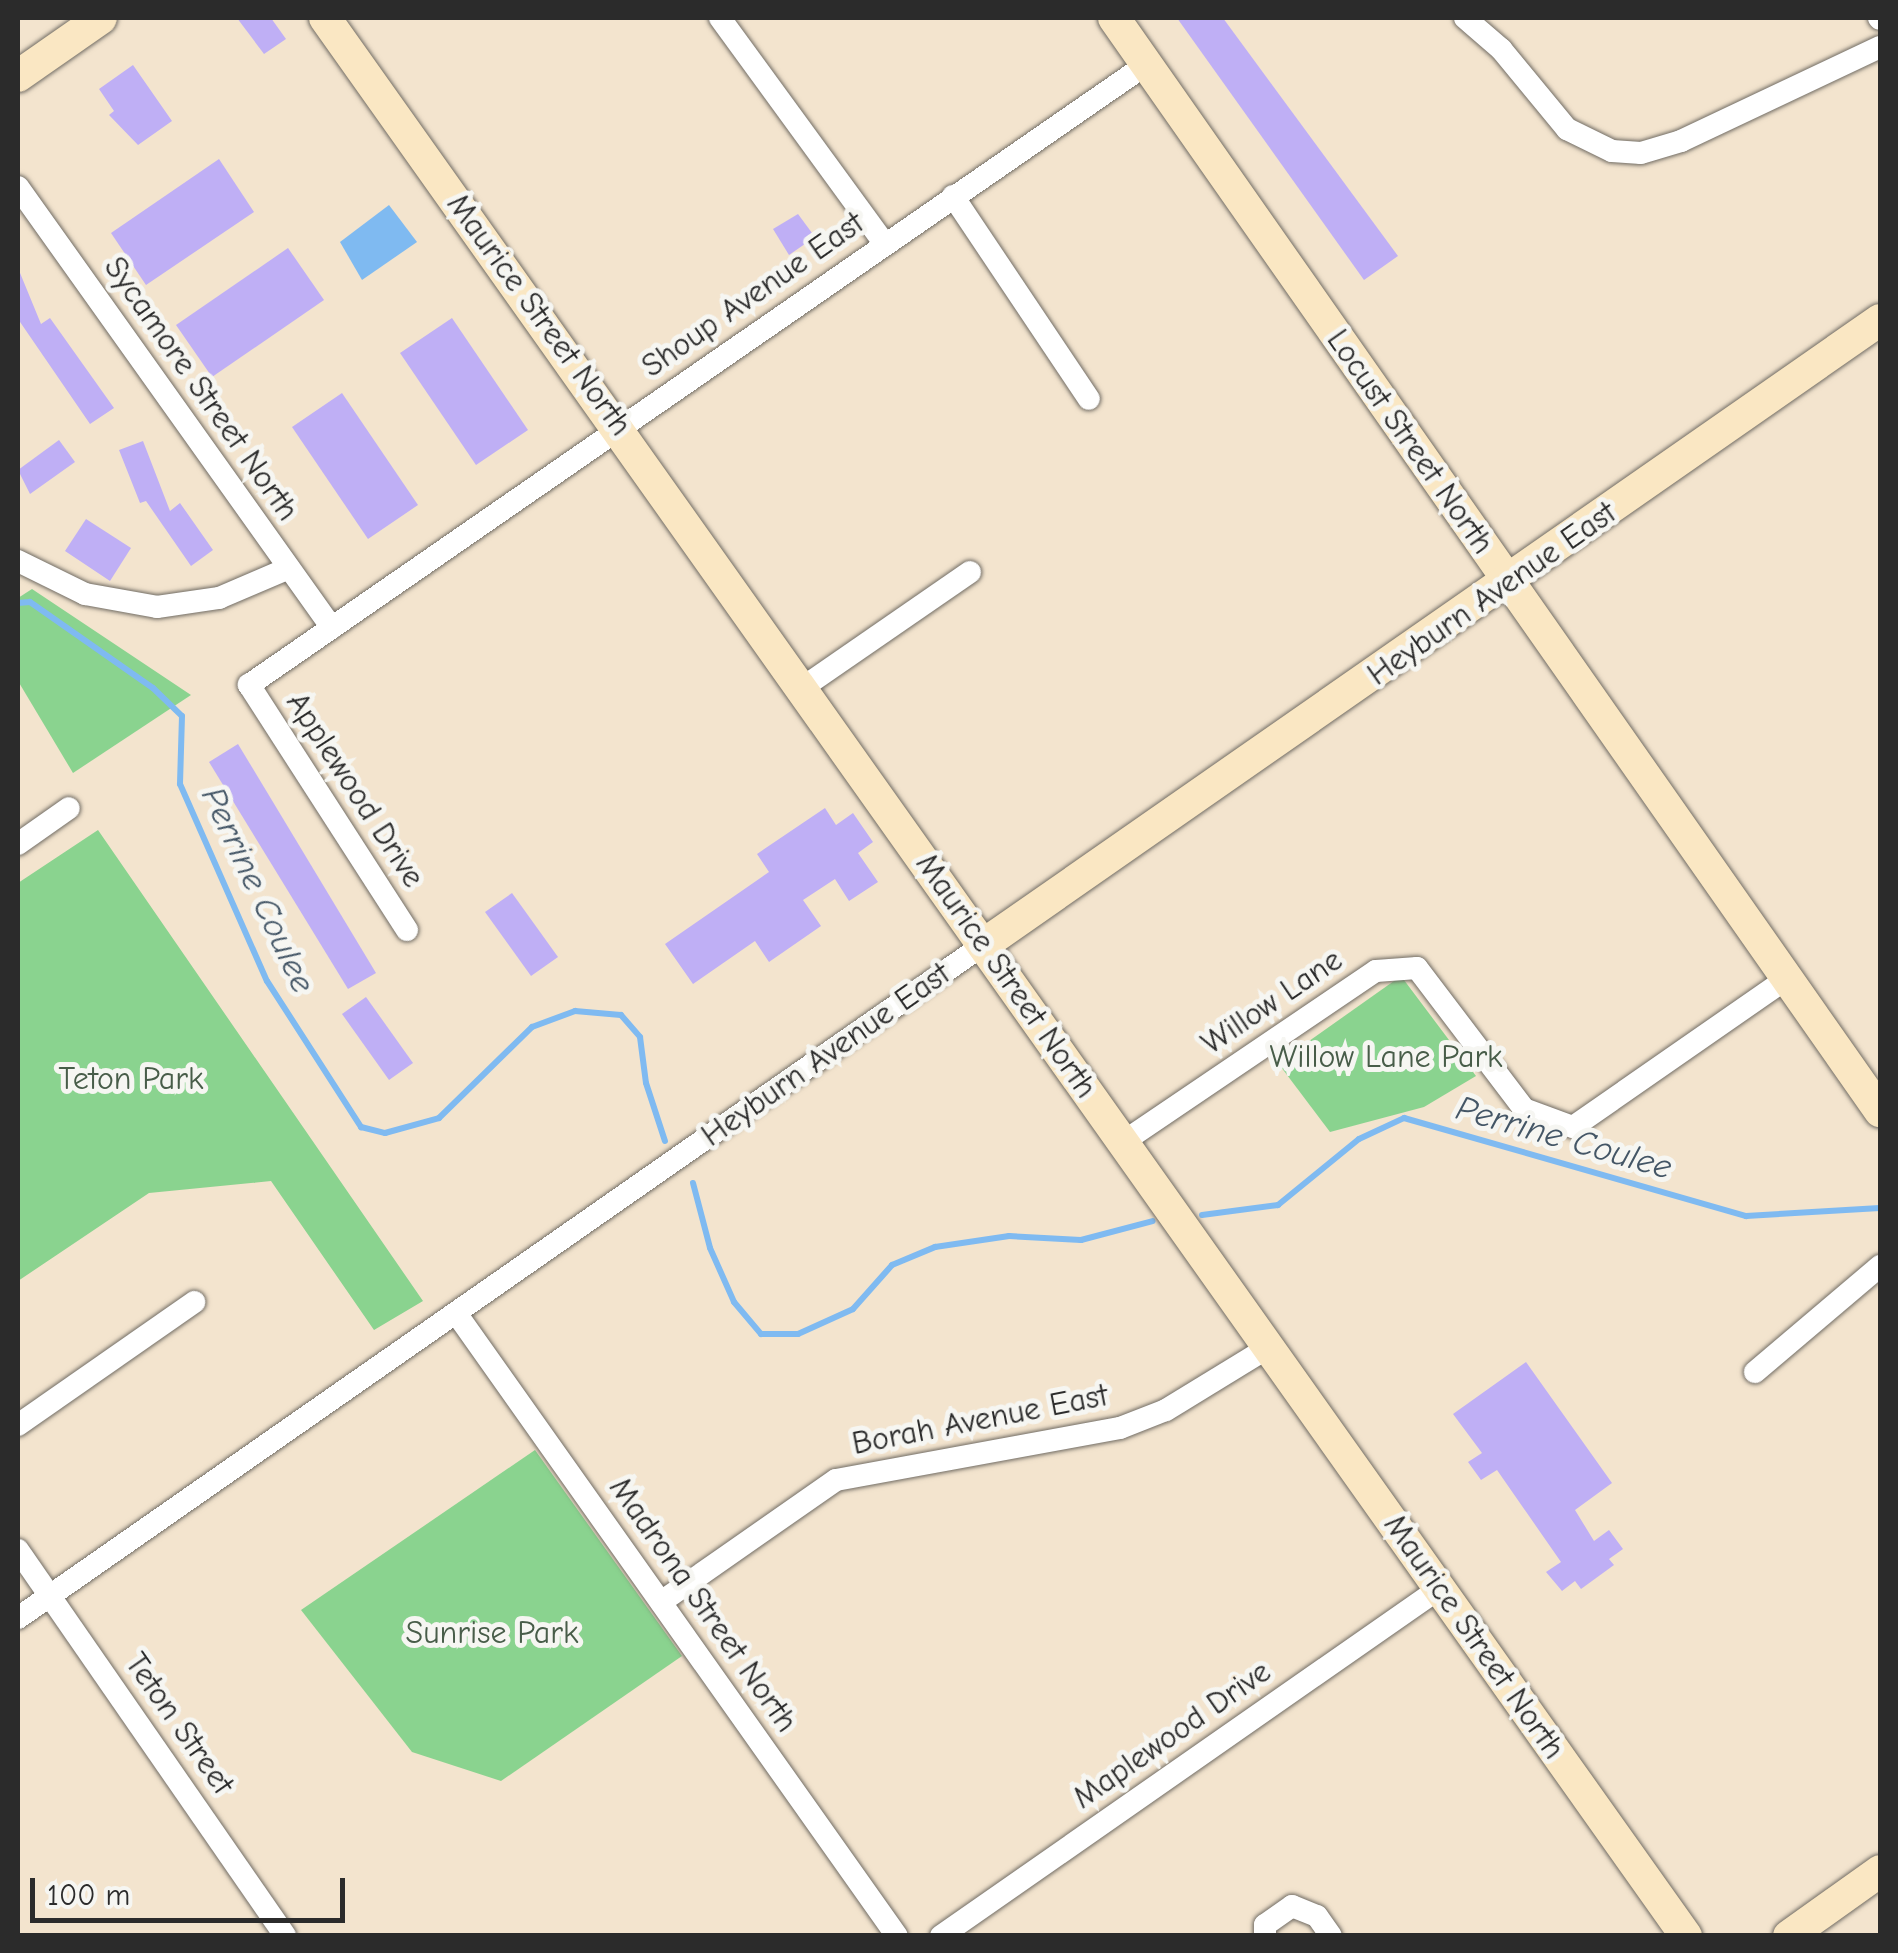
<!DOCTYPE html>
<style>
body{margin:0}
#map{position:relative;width:1898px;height:1953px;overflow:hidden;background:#f3e4ce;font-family:"Comic Neue",sans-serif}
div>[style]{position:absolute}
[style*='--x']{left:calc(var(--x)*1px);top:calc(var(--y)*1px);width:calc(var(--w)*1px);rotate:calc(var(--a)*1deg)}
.green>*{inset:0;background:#8ad38f}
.water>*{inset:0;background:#7fbaf1}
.stream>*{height:6px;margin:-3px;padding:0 3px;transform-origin:3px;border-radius:3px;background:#7fbaf1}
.building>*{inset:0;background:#bfaff5}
.roads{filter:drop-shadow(0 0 2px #716c64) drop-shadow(0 0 2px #716c64)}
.street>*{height:22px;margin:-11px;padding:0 11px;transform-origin:11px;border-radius:11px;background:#fff}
.secondary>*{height:32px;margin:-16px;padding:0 16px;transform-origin:16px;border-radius:16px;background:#fae7c3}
span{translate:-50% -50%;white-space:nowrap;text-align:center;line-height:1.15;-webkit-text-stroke:10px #f6f6f2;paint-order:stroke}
.street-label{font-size:32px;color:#2b2b2b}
.park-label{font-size:32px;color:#485d49}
.water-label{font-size:35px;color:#445666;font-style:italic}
.frame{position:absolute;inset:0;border:20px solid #2b2b2b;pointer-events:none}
.scale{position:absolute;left:30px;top:1878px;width:315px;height:45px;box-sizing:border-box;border:5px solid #2b2b2b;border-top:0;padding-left:12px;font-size:30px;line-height:35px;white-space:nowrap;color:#2b2b2b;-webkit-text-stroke:8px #f6f6f2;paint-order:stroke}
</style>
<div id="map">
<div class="green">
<i style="clip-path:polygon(32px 589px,191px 695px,73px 773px,18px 681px,18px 598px)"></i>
<i style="clip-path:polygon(98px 830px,423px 1301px,374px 1330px,271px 1181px,149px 1193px,18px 1281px,18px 883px)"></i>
<i style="clip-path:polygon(1401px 976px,1476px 1076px,1424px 1107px,1330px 1132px,1278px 1063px)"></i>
<i style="clip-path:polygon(535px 1450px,682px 1656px,501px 1781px,412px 1752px,301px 1610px)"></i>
</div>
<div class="water">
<i style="clip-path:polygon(389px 205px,417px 242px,362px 280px,340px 242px)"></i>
</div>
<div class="stream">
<i style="--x:18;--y:603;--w:12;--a:-5"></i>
<i style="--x:30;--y:602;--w:150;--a:35"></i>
<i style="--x:153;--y:688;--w:40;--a:44"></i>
<i style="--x:182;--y:716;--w:68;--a:91.7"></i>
<i style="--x:180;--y:784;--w:215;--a:66.2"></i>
<i style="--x:267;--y:981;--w:174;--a:57.2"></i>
<i style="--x:361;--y:1127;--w:25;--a:14"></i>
<i style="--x:385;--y:1133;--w:56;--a:-15.5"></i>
<i style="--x:439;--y:1118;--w:130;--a:-44.4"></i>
<i style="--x:532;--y:1027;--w:46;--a:-20.4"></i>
<i style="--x:575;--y:1011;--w:46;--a:5"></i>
<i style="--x:621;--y:1015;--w:29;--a:49"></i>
<i style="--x:640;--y:1037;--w:46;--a:82.6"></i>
<i style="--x:646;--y:1083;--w:61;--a:71.9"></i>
<i style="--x:693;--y:1183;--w:67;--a:75.3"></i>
<i style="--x:710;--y:1248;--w:59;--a:66"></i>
<i style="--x:734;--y:1302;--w:42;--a:49.8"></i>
<i style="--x:761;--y:1334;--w:37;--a:0"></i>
<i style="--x:798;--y:1334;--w:60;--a:-24.4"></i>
<i style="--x:853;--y:1309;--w:59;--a:-48.4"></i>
<i style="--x:892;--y:1265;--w:47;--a:-22.7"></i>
<i style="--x:935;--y:1247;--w:75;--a:-8.5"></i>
<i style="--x:1009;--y:1236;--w:72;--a:3.2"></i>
<i style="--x:1081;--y:1240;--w:74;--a:-14.8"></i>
<i style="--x:1202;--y:1215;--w:77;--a:-7.5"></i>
<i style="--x:1278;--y:1205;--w:104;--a:-39.2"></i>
<i style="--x:1359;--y:1139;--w:50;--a:-25"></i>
<i style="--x:1404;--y:1118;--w:356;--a:16"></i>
<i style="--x:1746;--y:1216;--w:134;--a:-3.4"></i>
</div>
<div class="building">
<i style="clip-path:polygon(237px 18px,271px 18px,286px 39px,264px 54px)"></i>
<i style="clip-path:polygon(1177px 18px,1223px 18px,1398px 256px,1364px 280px)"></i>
<i style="clip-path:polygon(133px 65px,172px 121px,138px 145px,109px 115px,114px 111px,99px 89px)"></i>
<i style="clip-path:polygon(219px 159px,254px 212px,146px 285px,111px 233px)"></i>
<i style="clip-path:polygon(798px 214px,815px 237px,789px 255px,773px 229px)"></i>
<i style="clip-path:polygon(288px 248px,324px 300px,212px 377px,176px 325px)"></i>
<i style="clip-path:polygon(18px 268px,41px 324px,50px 318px,114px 408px,90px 424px,18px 319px)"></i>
<i style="clip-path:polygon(452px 318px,528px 430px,476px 465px,400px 353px)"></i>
<i style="clip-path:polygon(342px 393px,418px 505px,368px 539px,292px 427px)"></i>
<i style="clip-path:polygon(59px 440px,75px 462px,30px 494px,18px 470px)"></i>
<i style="clip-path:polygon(143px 441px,170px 511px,180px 503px,213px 550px,191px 566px,146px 501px,140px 503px,119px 450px)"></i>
<i style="clip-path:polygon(86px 519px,131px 548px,110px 581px,65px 551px)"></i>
<i style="clip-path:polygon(238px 744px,376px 973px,348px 989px,209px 762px)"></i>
<i style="clip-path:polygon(825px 808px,836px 825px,853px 813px,873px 842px,858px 853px,878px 882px,849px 901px,835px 879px,803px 900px,821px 926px,769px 962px,755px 941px,693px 984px,665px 944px,769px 872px,757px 854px)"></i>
<i style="clip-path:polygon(512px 893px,558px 957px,531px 976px,485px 912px)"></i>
<i style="clip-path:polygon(366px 997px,413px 1063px,389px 1080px,342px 1014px)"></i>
<i style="clip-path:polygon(1526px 1362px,1612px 1483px,1575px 1510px,1594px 1541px,1609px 1530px,1623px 1549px,1609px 1559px,1614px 1565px,1581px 1589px,1575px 1581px,1562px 1591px,1546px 1572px,1561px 1562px,1497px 1470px,1481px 1480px,1468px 1462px,1482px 1453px,1453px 1414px)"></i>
</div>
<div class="roads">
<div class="street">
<i style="--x:720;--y:18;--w:278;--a:53.9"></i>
<i style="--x:1465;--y:18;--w:48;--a:40.7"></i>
<i style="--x:1501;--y:49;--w:104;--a:50.5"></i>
<i style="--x:1567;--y:129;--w:50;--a:26.1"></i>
<i style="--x:1612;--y:151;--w:29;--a:4"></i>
<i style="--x:1641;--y:153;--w:42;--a:-16.7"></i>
<i style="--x:1681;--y:141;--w:220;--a:-25.3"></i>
<i style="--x:1879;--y:18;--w:1;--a:45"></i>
<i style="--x:18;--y:187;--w:541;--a:54.55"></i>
<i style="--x:953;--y:196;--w:244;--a:56.2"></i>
<i style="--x:18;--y:561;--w:75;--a:26.2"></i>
<i style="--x:85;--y:594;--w:73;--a:10.2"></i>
<i style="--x:157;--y:607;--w:63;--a:-8.3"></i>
<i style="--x:219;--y:598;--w:76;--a:-23.2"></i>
<i style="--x:802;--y:688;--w:204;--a:-34.6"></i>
<i style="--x:18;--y:844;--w:62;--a:-35.2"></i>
<i style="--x:407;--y:930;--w:292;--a:-122.8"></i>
<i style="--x:249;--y:685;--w:1092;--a:-34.67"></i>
<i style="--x:1123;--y:1142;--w:305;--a:-34.1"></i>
<i style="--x:1376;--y:971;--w:41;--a:-4.2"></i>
<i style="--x:1417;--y:968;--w:177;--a:52.8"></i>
<i style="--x:1524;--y:1109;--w:52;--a:20.2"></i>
<i style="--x:1573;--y:1127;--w:259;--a:-34.8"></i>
<i style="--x:456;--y:1313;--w:763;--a:54.71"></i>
<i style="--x:1755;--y:1372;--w:164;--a:-40.3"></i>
<i style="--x:18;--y:1425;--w:215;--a:-34.9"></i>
<i style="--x:18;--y:1550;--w:469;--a:55.3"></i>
<i style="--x:661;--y:1602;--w:213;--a:-34.9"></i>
<i style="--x:836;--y:1480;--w:289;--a:-10.4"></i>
<i style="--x:1120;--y:1428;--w:49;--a:-21.4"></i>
<i style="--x:1166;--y:1410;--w:121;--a:-31.5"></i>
<i style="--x:18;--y:1618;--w:1177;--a:-34.89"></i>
<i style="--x:941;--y:1936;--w:608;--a:-34.89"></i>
<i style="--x:1265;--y:1936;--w:11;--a:-90"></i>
<i style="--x:1265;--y:1925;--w:33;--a:-35"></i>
<i style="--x:1292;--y:1906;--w:27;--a:22"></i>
<i style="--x:1317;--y:1916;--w:24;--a:55"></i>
</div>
<div class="secondary">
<i style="--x:325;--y:18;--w:2352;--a:54.64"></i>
<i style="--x:1114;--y:18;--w:1335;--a:54.98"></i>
<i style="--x:18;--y:76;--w:101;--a:-34.9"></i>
<i style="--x:983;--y:945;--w:1093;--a:-34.87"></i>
<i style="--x:1789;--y:1936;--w:112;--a:-35.5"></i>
</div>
</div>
<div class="street-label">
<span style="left:753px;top:295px;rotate:-35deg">Shoup Avenue East</span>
<span style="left:539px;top:315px;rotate:54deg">Maurice Street North</span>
<span style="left:201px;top:389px;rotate:55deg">Sycamore Street North</span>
<span style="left:1410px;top:442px;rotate:55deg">Locust Street North</span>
<span style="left:1492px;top:594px;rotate:-35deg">Heyburn Avenue East</span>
<span style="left:355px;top:790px;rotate:57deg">Applewood Drive</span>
<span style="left:1006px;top:976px;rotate:55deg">Maurice Street North</span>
<span style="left:1272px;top:1002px;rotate:-34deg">Willow Lane</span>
<span style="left:826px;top:1055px;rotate:-35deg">Heyburn Avenue East</span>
<span style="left:980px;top:1420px;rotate:-11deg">Borah Avenue East</span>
<span style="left:703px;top:1605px;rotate:55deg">Madrona Street North</span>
<span style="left:1474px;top:1637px;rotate:55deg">Maurice Street North</span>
<span style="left:179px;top:1724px;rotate:55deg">Teton Street</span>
<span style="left:1172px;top:1735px;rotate:-35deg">Maplewood Drive</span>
</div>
<div class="park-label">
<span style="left:1386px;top:1057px">Willow Lane Park</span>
<span style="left:131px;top:1079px">Teton Park</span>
<span style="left:492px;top:1633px">Sunrise Park</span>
</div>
<div class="water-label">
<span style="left:258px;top:890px;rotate:65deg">Perrine Coulee</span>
<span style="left:1564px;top:1138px;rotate:16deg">Perrine Coulee</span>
</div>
<div class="frame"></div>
<div class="scale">100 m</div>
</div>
